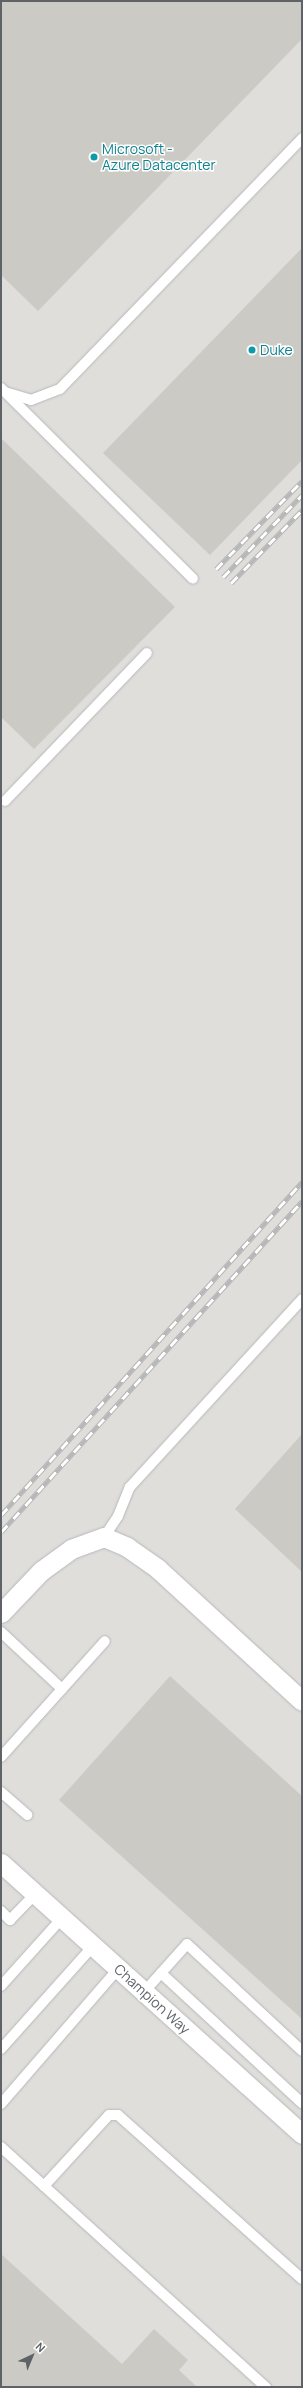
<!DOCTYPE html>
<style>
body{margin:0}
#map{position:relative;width:303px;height:2388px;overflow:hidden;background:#f1efe8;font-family:Manrope,sans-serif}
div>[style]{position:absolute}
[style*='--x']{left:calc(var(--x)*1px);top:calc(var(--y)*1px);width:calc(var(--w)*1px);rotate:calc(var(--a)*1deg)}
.industrial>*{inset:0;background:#e0deda}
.building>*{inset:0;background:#cccac5}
.roads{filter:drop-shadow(0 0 1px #b5b8bc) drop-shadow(0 0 1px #b5b8bc)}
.lane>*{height:10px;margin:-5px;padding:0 5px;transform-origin:5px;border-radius:5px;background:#fff}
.street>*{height:19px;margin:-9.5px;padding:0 9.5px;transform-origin:9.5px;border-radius:9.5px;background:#fff}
.rail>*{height:4.5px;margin-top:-2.25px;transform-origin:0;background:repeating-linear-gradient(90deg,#fff 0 9px,#b6b7b8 0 18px);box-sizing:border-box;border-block:1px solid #b6b7b8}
.dots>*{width:11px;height:11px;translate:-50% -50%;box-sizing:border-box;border:2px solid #fff;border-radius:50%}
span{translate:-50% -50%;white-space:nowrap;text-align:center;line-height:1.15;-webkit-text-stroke:3px #fff;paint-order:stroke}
.culture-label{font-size:14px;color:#0d838f}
.left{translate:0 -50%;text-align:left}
.street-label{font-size:14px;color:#5f6368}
.frame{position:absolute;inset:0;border:2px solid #5f6368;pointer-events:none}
.north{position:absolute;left:12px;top:2336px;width:40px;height:40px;-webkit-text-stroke:3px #fff;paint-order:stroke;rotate:44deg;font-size:11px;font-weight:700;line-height:16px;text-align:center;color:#5f6368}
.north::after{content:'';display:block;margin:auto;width:14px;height:18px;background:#5f6368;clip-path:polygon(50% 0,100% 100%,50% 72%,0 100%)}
</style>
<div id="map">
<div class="industrial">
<i style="clip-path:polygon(1px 1px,302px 1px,302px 2387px,1px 2387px)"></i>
</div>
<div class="building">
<i style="clip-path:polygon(1px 1px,302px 1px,302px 39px,38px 311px,1px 275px)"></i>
<i style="clip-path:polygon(302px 248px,302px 460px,210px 555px,103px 453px)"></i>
<i style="clip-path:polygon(1px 438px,175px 607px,34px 749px,1px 717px)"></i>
<i style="clip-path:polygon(302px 1434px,302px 1572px,235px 1509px)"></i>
<i style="clip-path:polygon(170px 1676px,302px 1796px,302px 2019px,59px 1800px)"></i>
<i style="clip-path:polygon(1px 2254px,122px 2364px,154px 2329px,188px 2360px,179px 2370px,197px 2387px,1px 2387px)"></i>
</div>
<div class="roads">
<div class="lane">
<i style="--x:1;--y:388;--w:6;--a:45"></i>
<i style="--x:5;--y:392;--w:27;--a:17"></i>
<i style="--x:31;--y:400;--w:31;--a:-21"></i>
<i style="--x:60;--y:389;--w:349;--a:-46"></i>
<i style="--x:7;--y:394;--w:262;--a:44.8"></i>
<i style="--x:5;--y:801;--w:205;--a:-46.2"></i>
<i style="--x:104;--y:1537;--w:25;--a:-56"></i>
<i style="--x:118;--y:1516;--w:31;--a:-68"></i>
<i style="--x:130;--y:1487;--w:255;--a:-47.5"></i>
<i style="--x:1;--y:1632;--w:83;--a:43.1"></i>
<i style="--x:62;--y:1689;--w:91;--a:131.9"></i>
<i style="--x:62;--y:1689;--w:64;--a:-48.1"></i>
<i style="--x:1;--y:1792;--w:35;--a:41"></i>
<i style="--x:1;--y:1911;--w:13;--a:45"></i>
<i style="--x:10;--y:1920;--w:36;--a:-46"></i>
<i style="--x:161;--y:1973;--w:192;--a:42.7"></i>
<i style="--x:1;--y:1986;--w:91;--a:-48.1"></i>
<i style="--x:144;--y:1992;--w:64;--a:-48.1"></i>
<i style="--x:187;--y:1944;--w:157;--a:42.9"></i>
<i style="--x:1;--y:2049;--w:138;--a:-48.2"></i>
<i style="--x:1;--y:2104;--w:179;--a:-49.1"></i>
<i style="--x:1;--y:2147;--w:358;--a:42.2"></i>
<i style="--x:44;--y:2186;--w:96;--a:-47.5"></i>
<i style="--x:109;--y:2115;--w:9;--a:0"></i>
<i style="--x:118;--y:2115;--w:246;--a:41.7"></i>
</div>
<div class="street">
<i style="--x:1;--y:1613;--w:58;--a:-46.4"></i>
<i style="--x:41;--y:1571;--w:37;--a:-36"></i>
<i style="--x:71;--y:1549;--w:35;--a:-20"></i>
<i style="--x:104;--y:1537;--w:25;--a:23"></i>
<i style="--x:127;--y:1547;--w:38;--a:35"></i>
<i style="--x:158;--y:1569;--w:195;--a:42.5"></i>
<i style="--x:1;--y:1863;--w:405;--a:42"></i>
</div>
</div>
<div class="rail">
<i style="--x:216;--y:569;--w:123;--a:-45.7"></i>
<i style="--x:223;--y:577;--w:114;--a:-46.1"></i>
<i style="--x:231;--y:583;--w:102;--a:-45.8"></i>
<i style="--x:1;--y:1515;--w:449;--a:-47.9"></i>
<i style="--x:1;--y:1532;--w:447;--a:-47.7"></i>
</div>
<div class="dots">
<i style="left:94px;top:157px;background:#0f9aa8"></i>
<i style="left:252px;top:350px;background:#0f9aa8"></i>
</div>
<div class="culture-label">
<span class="left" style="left:102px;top:157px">Microsoft -<br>Azure Datacenter</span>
<span class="left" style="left:260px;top:350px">Duke</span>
</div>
<div class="street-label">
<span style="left:152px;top:1999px;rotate:42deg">Champion Way</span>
</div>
<div class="frame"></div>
<div class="north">N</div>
</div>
